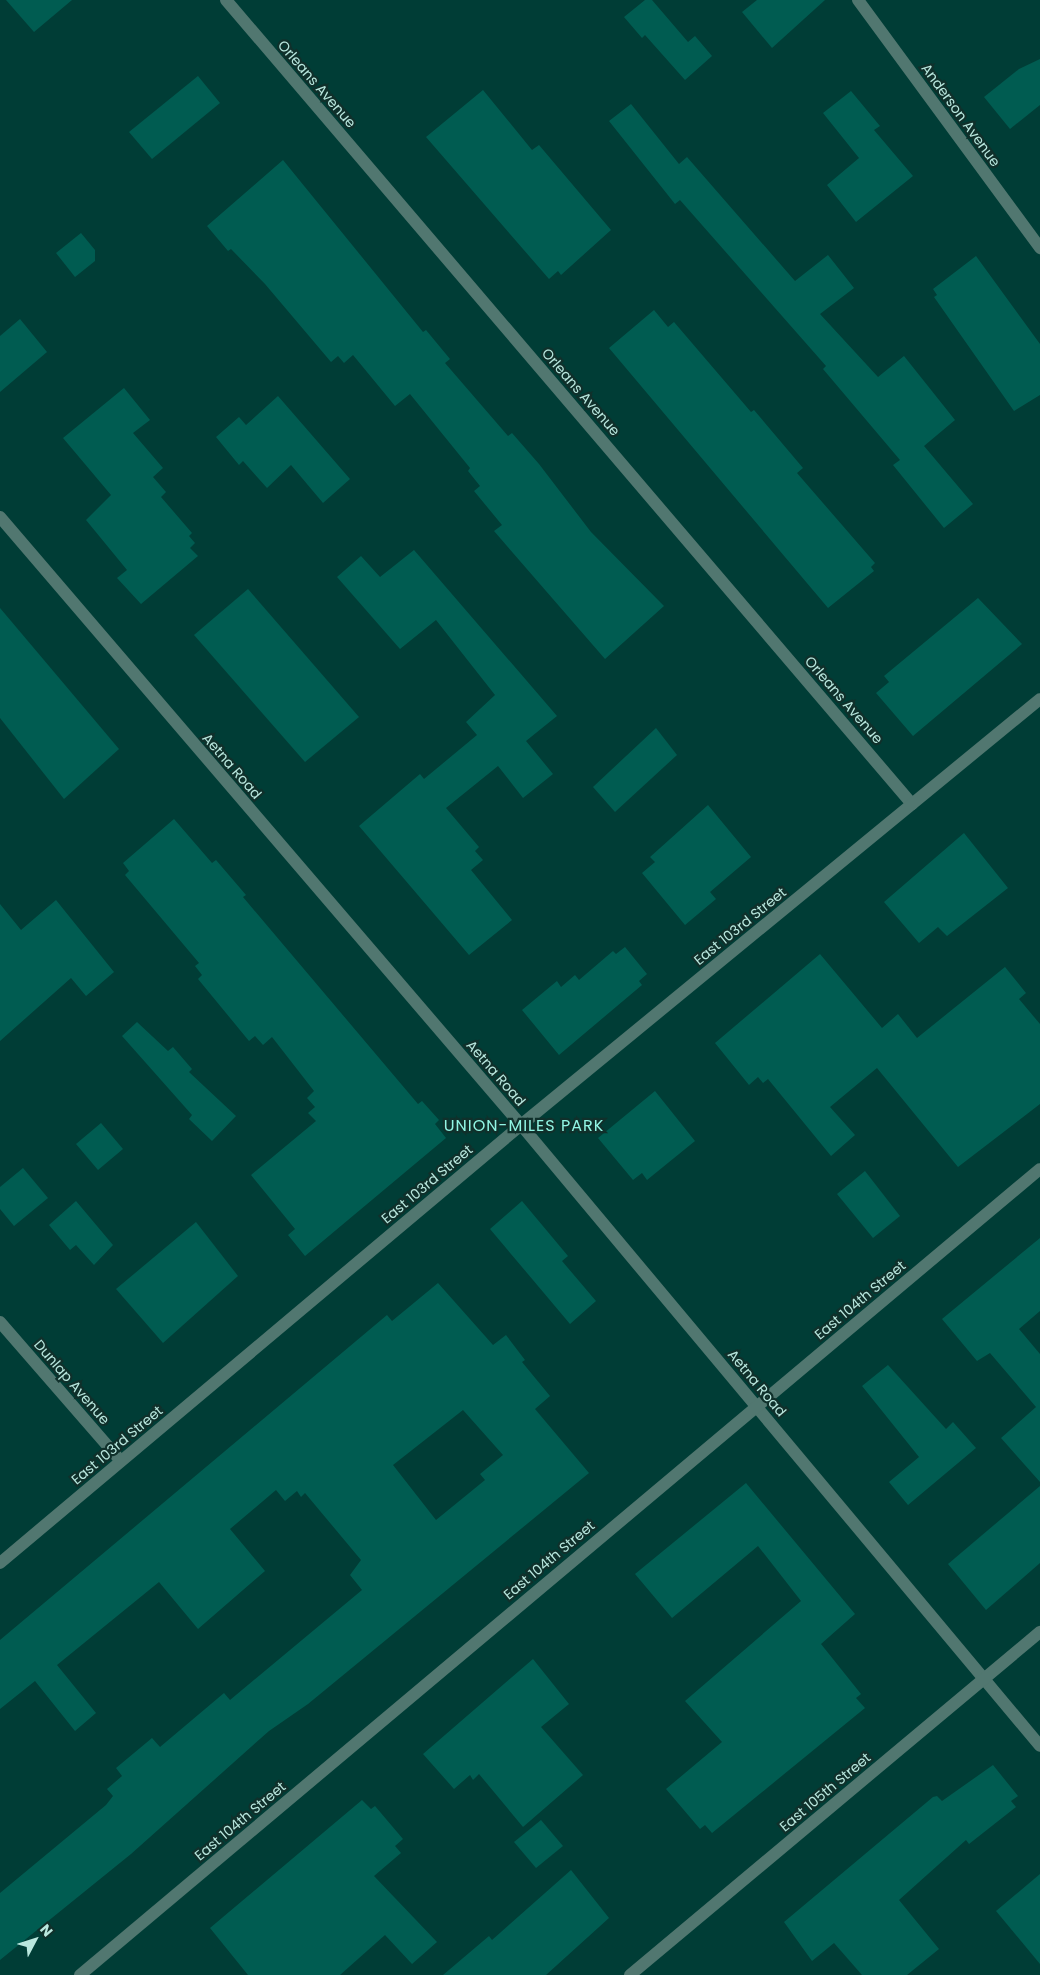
<!DOCTYPE html>
<style>
body{margin:0}
#map{position:relative;width:1040px;height:1975px;overflow:hidden;background:#003d36;font-family:Poppins,sans-serif}
div>[style]{position:absolute}
[style*='--x']{left:calc(var(--x)*1px);top:calc(var(--y)*1px);width:calc(var(--w)*1px);rotate:calc(var(--a)*1deg)}
.building>*{inset:0;background:#005c51}
.minor>*{height:12px;margin:-6px;padding:0 6px;transform-origin:6px;border-radius:6px;background:#517770}
span{translate:-50% -50%;white-space:nowrap;text-align:center;line-height:1.15;-webkit-text-stroke:4.5px #10302b;paint-order:stroke}
.street-label{font-size:14px;color:#b9e7de}
.quarter-label{font-size:16px;color:#91f5e4;letter-spacing:1px}
.north{position:absolute;left:10px;top:1915px;width:50px;height:50px;-webkit-text-stroke:4px #10302b;paint-order:stroke;rotate:50deg;font-size:14px;font-weight:700;line-height:20px;text-align:center;color:#b9e7de}
.north::after{content:'';display:block;margin:auto;width:18px;height:22px;background:#b9e7de;clip-path:polygon(50% 0,100% 100%,50% 72%,0 100%)}
</style>
<div id="map">
<div class="building">
<i style="clip-path:polygon(6px 0,72px 0,34px 32px)"></i>
<i style="clip-path:polygon(645px 0,652px 0,688px 42px,695px 36px,712px 56px,685px 80px,645px 35px,642px 38px,624px 17px)"></i>
<i style="clip-path:polygon(757px 0,825px 0,772px 48px,742px 12px)"></i>
<i style="clip-path:polygon(1040px 59px,1040px 105px,1010px 129px,984px 97px,1019px 69px)"></i>
<i style="clip-path:polygon(198px 76px,220px 103px,152px 159px,129px 132px)"></i>
<i style="clip-path:polygon(483px 90px,532px 150px,539px 145px,611px 230px,561px 275px,558px 271px,549px 279px,426px 137px)"></i>
<i style="clip-path:polygon(851px 91px,880px 126px,874px 130px,913px 176px,856px 222px,827px 185px,859px 158px,823px 113px)"></i>
<i style="clip-path:polygon(631px 104px,679px 164px,687px 157px,795px 281px,828px 255px,854px 288px,820px 314px,878px 377px,904px 356px,955px 420px,924px 446px,973px 504px,944px 528px,893px 465px,900px 460px,823px 369px,826px 366px,680px 200px,675px 204px,609px 121px)"></i>
<i style="clip-path:polygon(283px 160px,423px 332px,426px 330px,450px 359px,445px 363px,508px 436px,512px 433px,539px 464px,591px 532px,664px 606px,605px 659px,494px 531px,502px 525px,474px 491px,480px 486px,468px 471px,470px 468px,410px 394px,395px 406px,353px 355px,344px 363px,338px 356px,331px 362px,265px 284px,231px 249px,228px 251px,207px 226px)"></i>
<i style="clip-path:polygon(81px 233px,95px 250px,95px 261px,75px 277px,56px 253px)"></i>
<i style="clip-path:polygon(976px 256px,1040px 344px,1040px 395px,1014px 411px,934px 297px,937px 295px,933px 289px)"></i>
<i style="clip-path:polygon(654px 310px,668px 327px,674px 322px,751px 412px,754px 410px,803px 468px,797px 473px,875px 563px,871px 567px,874px 571px,828px 608px,609px 348px)"></i>
<i style="clip-path:polygon(20px 319px,47px 352px,0 392px,0 336px)"></i>
<i style="clip-path:polygon(124px 388px,150px 420px,133px 433px,163px 468px,153px 477px,166px 492px,161px 497px,192px 533px,189px 536px,195px 543px,190px 548px,198px 556px,141px 604px,117px 578px,127px 570px,86px 520px,111px 495px,63px 438px)"></i>
<i style="clip-path:polygon(278px 396px,350px 479px,323px 503px,291px 465px,267px 488px,243px 461px,239px 465px,216px 437px,239px 417px,246px 425px)"></i>
<i style="clip-path:polygon(414px 550px,557px 716px,526px 741px,553px 774px,523px 798px,498px 766px,446px 808px,479px 847px,475px 851px,483px 860px,471px 870px,512px 920px,469px 955px,359px 826px,420px 774px,424px 779px,477px 735px,466px 722px,495px 695px,436px 620px,400px 649px,337px 577px,361px 556px,380px 577px)"></i>
<i style="clip-path:polygon(248px 589px,359px 717px,305px 762px,194px 635px)"></i>
<i style="clip-path:polygon(978px 598px,1022px 644px,913px 736px,876px 693px,889px 682px,884px 676px)"></i>
<i style="clip-path:polygon(0 608px,119px 749px,64px 799px,0 718px)"></i>
<i style="clip-path:polygon(656px 728px,677px 755px,615px 812px,593px 787px)"></i>
<i style="clip-path:polygon(708px 805px,751px 857px,710px 892px,716px 899px,685px 925px,642px 873px,655px 862px,650px 857px)"></i>
<i style="clip-path:polygon(174px 819px,212px 863px,216px 860px,246px 895px,243px 897px,418px 1104px,422px 1101px,439px 1120px,435px 1124px,446px 1138px,305px 1256px,288px 1235px,295px 1229px,251px 1175px,316px 1121px,308px 1113px,315px 1107px,307px 1098px,314px 1091px,272px 1037px,263px 1045px,255px 1036px,249px 1041px,198px 979px,202px 975px,195px 966px,199px 963px,125px 875px,129px 871px,123px 863px)"></i>
<i style="clip-path:polygon(964px 833px,1008px 888px,947px 936px,938px 927px,919px 943px,884px 902px)"></i>
<i style="clip-path:polygon(56px 900px,114px 972px,86px 996px,71px 978px,0 1041px,0 904px,21px 930px)"></i>
<i style="clip-path:polygon(625px 947px,647px 974px,639px 981px,642px 985px,559px 1055px,522px 1010px,557px 981px,561px 987px,575px 975px,579px 980px,613px 951px,616px 954px)"></i>
<i style="clip-path:polygon(820px 954px,882px 1028px,898px 1014px,917px 1038px,1005px 967px,1026px 993px,1019px 999px,1040px 1024px,1040px 1104px,958px 1167px,877px 1068px,830px 1107px,855px 1135px,831px 1156px,768px 1079px,763px 1083px,758px 1077px,749px 1085px,715px 1043px)"></i>
<i style="clip-path:polygon(137px 1022px,168px 1051px,173px 1047px,192px 1069px,189px 1072px,236px 1116px,212px 1141px,189px 1119px,192px 1115px,122px 1036px)"></i>
<i style="clip-path:polygon(655px 1091px,695px 1141px,647px 1180px,642px 1173px,633px 1180px,598px 1138px)"></i>
<i style="clip-path:polygon(101px 1123px,123px 1149px,98px 1170px,76px 1144px)"></i>
<i style="clip-path:polygon(23px 1168px,48px 1198px,14px 1226px,0 1209px,0 1187px)"></i>
<i style="clip-path:polygon(865px 1171px,900px 1216px,873px 1238px,837px 1194px)"></i>
<i style="clip-path:polygon(76px 1201px,113px 1245px,94px 1265px,76px 1245px,70px 1250px,49px 1225px)"></i>
<i style="clip-path:polygon(522px 1201px,568px 1256px,562px 1261px,596px 1301px,570px 1324px,490px 1229px)"></i>
<i style="clip-path:polygon(196px 1222px,238px 1276px,163px 1343px,116px 1289px)"></i>
<i style="clip-path:polygon(1040px 1238px,1040px 1311px,1019px 1329px,1040px 1354px,1040px 1482px,1001px 1438px,1036px 1407px,990px 1353px,977px 1361px,942px 1319px)"></i>
<i style="clip-path:polygon(evenodd,438px 1283px,493px 1345px,506px 1335px,525px 1360px,522px 1362px,550px 1396px,535px 1409px,589px 1473px,308px 1704px,269px 1731px,131px 1854px,0 1960px,0 1893px,106px 1805px,113px 1796px,107px 1789px,122px 1776px,116px 1768px,152px 1738px,160px 1747px,224px 1693px,230px 1700px,362px 1590px,350px 1575px,361px 1560px,305px 1493px,301px 1497px,297px 1491px,285px 1501px,276px 1490px,230px 1529px,265px 1571px,198px 1629px,159px 1582px,57px 1665px,96px 1713px,75px 1731px,35px 1681px,0 1709px,0 1640px,387px 1315px,392px 1321px,438px 1283px,463px 1410px,503px 1455px,480px 1474px,485px 1480px,436px 1520px,393px 1465px,463px 1410px)"></i>
<i style="clip-path:polygon(888px 1365px,946px 1429px,953px 1422px,976px 1448px,908px 1505px,889px 1482px,919px 1457px,862px 1386px)"></i>
<i style="clip-path:polygon(746px 1483px,855px 1614px,821px 1644px,861px 1694px,856px 1698px,865px 1708px,712px 1833px,705px 1825px,700px 1829px,666px 1789px,722px 1742px,685px 1701px,801px 1601px,758px 1546px,672px 1618px,635px 1574px)"></i>
<i style="clip-path:polygon(1040px 1486px,1040px 1563px,986px 1610px,948px 1564px)"></i>
<i style="clip-path:polygon(533px 1659px,569px 1704px,541px 1727px,583px 1775px,523px 1827px,479px 1774px,473px 1780px,470px 1775px,454px 1789px,423px 1754px)"></i>
<i style="clip-path:polygon(993px 1765px,1018px 1796px,1011px 1801px,1016px 1807px,969px 1844px,966px 1840px,899px 1900px,939px 1949px,907px 1975px,862px 1975px,834px 1943px,812px 1961px,784px 1922px,933px 1797px,937px 1796px,942px 1801px)"></i>
<i style="clip-path:polygon(362px 1800px,371px 1809px,375px 1806px,403px 1839px,395px 1846px,401px 1853px,374px 1876px,437px 1942px,412px 1964px,385px 1935px,340px 1975px,248px 1975px,210px 1928px)"></i>
<i style="clip-path:polygon(541px 1820px,563px 1846px,536px 1868px,514px 1842px)"></i>
<i style="clip-path:polygon(571px 1870px,609px 1918px,546px 1975px,443px 1975px,489px 1936px,492px 1940px)"></i>
<i style="clip-path:polygon(1040px 1874px,1040px 1964px,996px 1911px)"></i>
</div>
<div class="minor">
<i style="--x:226;--y:0;--w:1057;--a:49.53"></i>
<i style="--x:858;--y:0;--w:308;--a:53.7"></i>
<i style="--x:0;--y:517;--w:801;--a:49.41"></i>
<i style="--x:521;--y:1125;--w:809;--a:50.11"></i>
<i style="--x:0;--y:1322;--w:184;--a:49"></i>
<i style="--x:0;--y:1563;--w:681;--a:-40.05"></i>
<i style="--x:521;--y:1125;--w:671;--a:-39.38"></i>
<i style="--x:80;--y:1975;--w:1253;--a:-40.02"></i>
<i style="--x:630;--y:1975;--w:535;--a:-39.92"></i>
</div>
<div class="street-label">
<span style="left:317px;top:84px;rotate:49deg">Orleans Avenue</span>
<span style="left:961px;top:115px;rotate:54deg">Anderson Avenue</span>
<span style="left:581px;top:392px;rotate:49deg">Orleans Avenue</span>
<span style="left:844px;top:700px;rotate:49deg">Orleans Avenue</span>
<span style="left:232px;top:766px;rotate:49deg">Aetna Road</span>
<span style="left:740px;top:926px;rotate:-39deg">East 103rd Street</span>
<span style="left:496px;top:1073px;rotate:49deg">Aetna Road</span>
<span style="left:427px;top:1184px;rotate:-40deg">East 103rd Street</span>
<span style="left:860px;top:1300px;rotate:-40deg">East 104th Street</span>
<span style="left:72px;top:1382px;rotate:49deg">Dunlap Avenue</span>
<span style="left:757px;top:1383px;rotate:50deg">Aetna Road</span>
<span style="left:117px;top:1445px;rotate:-40deg">East 103rd Street</span>
<span style="left:549px;top:1560px;rotate:-40deg">East 104th Street</span>
<span style="left:825px;top:1792px;rotate:-40deg">East 105th Street</span>
<span style="left:240px;top:1821px;rotate:-40deg">East 104th Street</span>
</div>
<div class="quarter-label">
<span style="left:524px;top:1126px">UNION-MILES PARK</span>
</div>
<div class="north">N</div>
</div>
